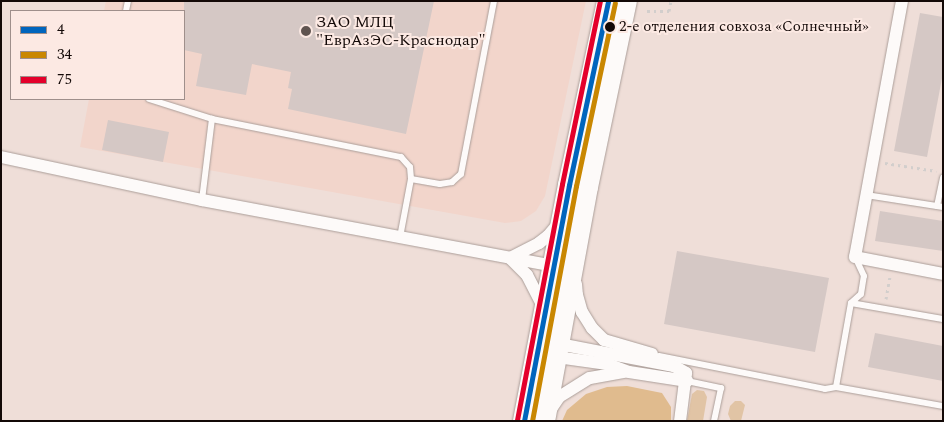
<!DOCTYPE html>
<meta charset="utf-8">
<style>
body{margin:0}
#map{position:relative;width:944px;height:422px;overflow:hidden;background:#efded8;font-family:Spectral,serif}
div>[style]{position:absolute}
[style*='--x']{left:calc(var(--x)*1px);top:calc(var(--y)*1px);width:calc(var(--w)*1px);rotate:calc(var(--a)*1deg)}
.built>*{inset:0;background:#f2d5cb}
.green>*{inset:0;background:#e1c4a5}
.forest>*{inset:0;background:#e0bb8e}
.building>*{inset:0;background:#d5c8c5}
.path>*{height:3px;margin-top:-1.5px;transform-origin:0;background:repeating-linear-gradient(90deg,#d2cecc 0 2.5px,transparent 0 6.5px)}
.roads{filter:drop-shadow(0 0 1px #ab9e99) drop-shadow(0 0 1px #ab9e99)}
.lane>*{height:6px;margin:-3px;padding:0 3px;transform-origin:3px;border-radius:3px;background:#fdfaf9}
.street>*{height:12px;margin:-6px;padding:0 6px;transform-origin:6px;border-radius:6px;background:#fdfaf9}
.highway>*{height:22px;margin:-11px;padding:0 11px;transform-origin:11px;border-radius:11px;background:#fdfaf9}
.bus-1>*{height:5px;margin:-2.5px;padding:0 2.5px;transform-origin:2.5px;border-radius:2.5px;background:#0065bd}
.bus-2>*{height:5px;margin:-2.5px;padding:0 2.5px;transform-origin:2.5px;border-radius:2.5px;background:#c98701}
.bus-3>*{height:5px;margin:-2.5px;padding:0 2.5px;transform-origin:2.5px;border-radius:2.5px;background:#e4002b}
.dots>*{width:14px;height:14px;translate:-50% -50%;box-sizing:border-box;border:2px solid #fce9e3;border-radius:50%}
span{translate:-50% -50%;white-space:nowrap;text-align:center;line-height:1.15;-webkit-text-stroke:4px #fce9e3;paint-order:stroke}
.bus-label{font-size:15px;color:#130907}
.left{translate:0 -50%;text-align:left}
.poi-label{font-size:16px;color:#130907}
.frame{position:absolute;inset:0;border:2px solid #130907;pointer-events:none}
.legend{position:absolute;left:10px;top:10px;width:175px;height:90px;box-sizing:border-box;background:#fce9e3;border:1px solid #9f8f8b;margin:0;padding:6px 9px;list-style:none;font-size:15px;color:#130907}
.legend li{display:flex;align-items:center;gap:10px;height:25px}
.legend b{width:25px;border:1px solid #9f8f8b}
</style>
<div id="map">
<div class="built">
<i style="clip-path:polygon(106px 1px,586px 1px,545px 196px,536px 211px,521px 221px,505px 223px,80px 147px,89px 99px,184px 99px,184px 11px,104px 11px)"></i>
</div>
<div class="green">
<i style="clip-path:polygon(697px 390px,704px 391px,707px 397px,703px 421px,687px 421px,692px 394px)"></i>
<i style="clip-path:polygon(741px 401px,745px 405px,741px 421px,731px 421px,728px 414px,730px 406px,735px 401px)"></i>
</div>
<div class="forest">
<i style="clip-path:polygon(627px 386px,662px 393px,671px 407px,671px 421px,562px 421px,567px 410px,586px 394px,607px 387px)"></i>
</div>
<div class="building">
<i style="clip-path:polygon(184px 1px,434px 1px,406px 134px,288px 109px,292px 89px,288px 88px,291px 72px,252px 64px,246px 95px,196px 86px,202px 54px,184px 50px)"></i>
<i style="clip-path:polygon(920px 13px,943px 17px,943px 73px,927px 157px,894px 151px)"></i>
<i style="clip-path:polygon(108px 120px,169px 132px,163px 162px,102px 150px)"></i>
<i style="clip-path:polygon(880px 211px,943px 221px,943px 251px,875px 241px)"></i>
<i style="clip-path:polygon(677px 251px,829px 278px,815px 352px,664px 324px)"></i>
<i style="clip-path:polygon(875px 333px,943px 346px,943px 381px,868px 367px)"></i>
</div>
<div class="path">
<i style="--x:647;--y:11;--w:22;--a:0"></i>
<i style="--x:669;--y:11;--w:10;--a:-79"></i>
<i style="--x:885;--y:163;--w:52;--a:8.9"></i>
<i style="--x:886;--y:299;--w:23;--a:-80"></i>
</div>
<div class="roads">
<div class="lane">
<i style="--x:126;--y:11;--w:10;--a:-79"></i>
<i style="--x:149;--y:99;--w:66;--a:17.6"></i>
<i style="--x:212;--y:119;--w:193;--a:11.4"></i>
<i style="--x:401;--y:157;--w:13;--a:48"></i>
<i style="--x:410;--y:167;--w:12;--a:85"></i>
<i style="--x:411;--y:179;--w:59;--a:100.7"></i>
<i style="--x:411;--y:179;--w:29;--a:10"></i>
<i style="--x:440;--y:184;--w:12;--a:-9"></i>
<i style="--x:452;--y:182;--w:12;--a:-42"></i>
<i style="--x:461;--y:174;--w:176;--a:-79.2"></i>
<i style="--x:866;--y:195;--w:78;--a:8.9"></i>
<i style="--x:202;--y:200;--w:82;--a:-83"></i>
<i style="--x:937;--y:206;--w:29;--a:-78"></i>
<i style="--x:851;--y:303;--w:93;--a:9.9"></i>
<i style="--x:659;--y:356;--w:169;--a:11.2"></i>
<i style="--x:825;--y:389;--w:11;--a:-10"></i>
<i style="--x:836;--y:387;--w:109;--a:10.1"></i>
<i style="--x:687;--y:381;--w:35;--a:12"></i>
<i style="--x:721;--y:388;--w:34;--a:102"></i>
<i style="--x:836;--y:387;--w:85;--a:-79.9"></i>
<i style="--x:851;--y:303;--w:13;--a:-42"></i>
<i style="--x:861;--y:294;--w:18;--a:-81"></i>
<i style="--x:864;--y:276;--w:21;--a:-115"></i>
</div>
<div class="street">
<i style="--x:902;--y:1;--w:260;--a:100.4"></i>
<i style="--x:855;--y:257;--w:90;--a:10.9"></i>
<i style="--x:1;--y:157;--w:206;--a:12.1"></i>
<i style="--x:202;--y:200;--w:363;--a:10.6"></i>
<i style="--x:510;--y:258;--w:33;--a:-27"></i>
<i style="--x:539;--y:243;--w:11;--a:-38"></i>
<i style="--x:548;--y:236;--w:16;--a:-50"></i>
<i style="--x:510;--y:258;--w:24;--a:45"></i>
<i style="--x:527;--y:275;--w:36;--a:63"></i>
<i style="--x:576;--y:284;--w:11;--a:85"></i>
<i style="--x:577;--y:295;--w:18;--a:74"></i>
<i style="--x:582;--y:312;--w:19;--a:58"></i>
<i style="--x:592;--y:328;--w:17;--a:45"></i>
<i style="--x:604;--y:340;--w:50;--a:16.3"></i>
<i style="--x:554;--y:343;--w:122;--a:10.9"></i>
<i style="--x:674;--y:366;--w:14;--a:30"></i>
<i style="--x:686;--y:373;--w:48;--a:97.1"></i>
<i style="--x:550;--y:356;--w:58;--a:8"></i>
<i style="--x:607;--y:364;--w:23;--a:20"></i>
<i style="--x:629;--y:372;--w:59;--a:8.8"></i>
<i style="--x:551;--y:409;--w:14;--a:-56"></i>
<i style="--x:559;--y:397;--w:36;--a:-32"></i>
<i style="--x:590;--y:378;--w:35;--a:-10"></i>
</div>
<div class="highway">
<i style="--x:524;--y:421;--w:240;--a:-79.2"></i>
<i style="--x:569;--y:185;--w:188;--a:-78"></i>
<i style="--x:544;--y:421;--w:238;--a:-79.6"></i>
<i style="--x:587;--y:187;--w:190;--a:-78.2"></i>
</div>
</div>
<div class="bus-1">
<i style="--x:524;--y:421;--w:240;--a:-79.2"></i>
<i style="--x:569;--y:185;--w:188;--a:-78"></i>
</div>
<div class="bus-2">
<i style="--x:532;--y:421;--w:239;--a:-79.4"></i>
<i style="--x:576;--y:186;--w:187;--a:-78"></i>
</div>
<div class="bus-3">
<i style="--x:517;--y:420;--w:240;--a:-79.2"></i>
<i style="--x:562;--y:184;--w:187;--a:-78.3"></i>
</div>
<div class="dots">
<i style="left:610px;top:27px;background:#130907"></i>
<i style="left:306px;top:31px;background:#605450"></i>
</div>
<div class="bus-label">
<span class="left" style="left:619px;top:27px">2-е отделения совхоза «Солнечный»</span>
</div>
<div class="poi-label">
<span class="left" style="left:316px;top:31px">ЗАО МЛЦ<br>"ЕврАзЭС-Краснодар"</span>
</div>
<div class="frame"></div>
<ul class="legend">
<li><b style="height:6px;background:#0065bd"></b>4</li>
<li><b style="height:6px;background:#c98701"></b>34</li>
<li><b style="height:6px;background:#e4002b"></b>75</li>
</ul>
</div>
